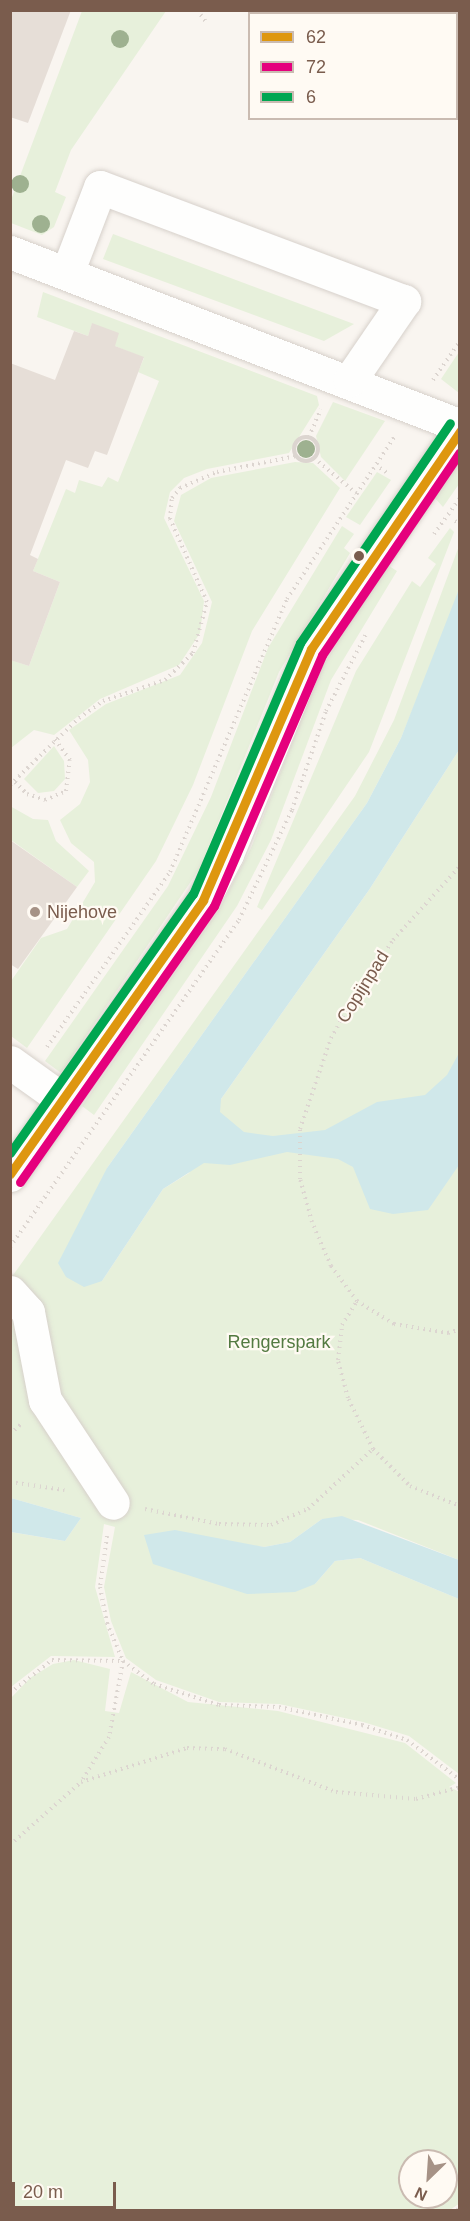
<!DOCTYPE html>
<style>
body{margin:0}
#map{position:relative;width:470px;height:2221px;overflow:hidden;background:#f9f5f0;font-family:Arial,sans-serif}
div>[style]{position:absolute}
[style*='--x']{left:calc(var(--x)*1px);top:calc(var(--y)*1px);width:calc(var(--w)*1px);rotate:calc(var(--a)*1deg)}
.green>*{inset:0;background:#e7f0db}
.water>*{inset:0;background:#d0e8ea}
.building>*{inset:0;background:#e6ded7}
.path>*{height:4px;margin-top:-2px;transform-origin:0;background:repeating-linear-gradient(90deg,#dcd5d0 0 1.5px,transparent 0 6px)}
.path>.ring{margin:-2px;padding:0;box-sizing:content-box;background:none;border:4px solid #dcd5d0;border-radius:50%}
.roads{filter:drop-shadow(0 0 2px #d7d1cb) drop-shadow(0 0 2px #d7d1cb)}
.minor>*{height:33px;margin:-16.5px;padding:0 16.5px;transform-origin:16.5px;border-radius:16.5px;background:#fefefd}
.bus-1>*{height:9px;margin:-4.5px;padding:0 4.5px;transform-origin:4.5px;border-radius:4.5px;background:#de970f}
.bus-2>*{height:9px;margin:-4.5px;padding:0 4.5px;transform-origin:4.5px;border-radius:4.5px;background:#e5007d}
.bus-3>*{height:9px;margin:-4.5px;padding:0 4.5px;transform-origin:4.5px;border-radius:4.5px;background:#00a651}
.trees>*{width:18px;height:18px;margin:-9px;border-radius:50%;background:#9eb190}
.dots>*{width:16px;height:16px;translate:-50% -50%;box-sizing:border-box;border:3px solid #fffaf3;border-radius:50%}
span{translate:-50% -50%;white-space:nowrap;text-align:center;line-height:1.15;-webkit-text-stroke:4.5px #fffaf3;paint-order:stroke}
.poi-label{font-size:18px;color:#7a5c4d}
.left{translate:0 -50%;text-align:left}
.street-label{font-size:18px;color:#7a5c4d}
.park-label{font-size:18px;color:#537a41}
.frame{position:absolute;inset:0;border:12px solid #7a5c4d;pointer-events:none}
.legend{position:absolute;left:248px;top:12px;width:210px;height:108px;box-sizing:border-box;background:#fffaf3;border:2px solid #cabbb1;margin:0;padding:8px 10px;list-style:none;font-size:18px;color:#7a5c4d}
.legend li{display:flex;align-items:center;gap:12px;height:30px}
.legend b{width:30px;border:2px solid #cabbb1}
.north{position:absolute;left:398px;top:2149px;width:60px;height:60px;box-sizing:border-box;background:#fffaf3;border:2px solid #cabbb1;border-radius:50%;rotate:205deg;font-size:16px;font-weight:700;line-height:24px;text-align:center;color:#7a5c4d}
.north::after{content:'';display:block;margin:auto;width:21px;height:27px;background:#a69286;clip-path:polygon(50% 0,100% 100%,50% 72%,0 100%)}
.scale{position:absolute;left:12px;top:2182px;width:104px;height:27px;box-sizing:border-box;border:3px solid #7a5c4d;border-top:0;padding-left:8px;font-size:18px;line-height:21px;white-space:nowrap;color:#7a5c4d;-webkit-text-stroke:4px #fffaf3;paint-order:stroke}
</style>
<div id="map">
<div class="green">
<i style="clip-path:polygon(82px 11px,166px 11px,71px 150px,55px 192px,66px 197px,54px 227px,42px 235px,11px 223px,11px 200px)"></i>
<i style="clip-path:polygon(113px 234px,354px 324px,324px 341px,103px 259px)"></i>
<i style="clip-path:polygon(43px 292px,317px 396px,319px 405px,289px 453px,207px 469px,184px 478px,170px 492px,164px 518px,204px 601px,200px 633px,179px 665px,100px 699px,54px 735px,34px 730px,11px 748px,11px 660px,29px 666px,60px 582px,33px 571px,66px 489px,75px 493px,79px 480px,102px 487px,108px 477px,118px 482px,159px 381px,138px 372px,144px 358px,115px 346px,92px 324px,88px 336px,37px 317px)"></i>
<i style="clip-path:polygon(459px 352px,459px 393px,441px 379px)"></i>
<i style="clip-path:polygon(333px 402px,385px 421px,345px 481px,321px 457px,316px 436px)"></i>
<i style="clip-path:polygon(459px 461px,459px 484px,443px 507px,434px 497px)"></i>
<i style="clip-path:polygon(295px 462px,313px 463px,340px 488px,252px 631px,193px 785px,156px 861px,27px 1048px,11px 1036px,11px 981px,41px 938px,67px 929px,95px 882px,94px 862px,71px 843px,60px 820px,80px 804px,90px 782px,88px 760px,69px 730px,106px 704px,180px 675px,202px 643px,212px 602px,174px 521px,181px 495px,211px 478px)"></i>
<i style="clip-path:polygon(377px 472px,391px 480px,360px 525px,346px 517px)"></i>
<i style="clip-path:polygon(342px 526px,354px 534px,344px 548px,350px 553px,279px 672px,200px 868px,61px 1073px,45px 1061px,168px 886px,211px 797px,268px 648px)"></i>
<i style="clip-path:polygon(450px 528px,454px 532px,369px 752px,262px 910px,257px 907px,356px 671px,412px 581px,420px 587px,436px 564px,428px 558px)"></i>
<i style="clip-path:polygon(459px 546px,459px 589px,451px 615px,401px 738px,367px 803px,107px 1168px,102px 1281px,163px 1189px,189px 1173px,221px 1099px,369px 890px,459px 750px,459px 1560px,358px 1520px,322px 1519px,290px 1542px,264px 1547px,224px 1542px,315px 1584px,335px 1561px,360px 1558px,459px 1599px,459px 1774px,409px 1736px,363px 1722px,279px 1704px,219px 1702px,156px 1680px,126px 1658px,111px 1621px,104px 1587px,115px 1527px,104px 1524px,95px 1587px,115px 1657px,51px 1656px,11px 1687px,11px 1532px,65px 1541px,81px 1518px,11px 1498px,10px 1307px,11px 1278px,355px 796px,394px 720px)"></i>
<i style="clip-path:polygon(386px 564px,397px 571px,331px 680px,271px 840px,237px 906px,94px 1115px,82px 1106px,220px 908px,251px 848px,321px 669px)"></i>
<i style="clip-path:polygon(54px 746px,64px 761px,65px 779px,54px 791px,38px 793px,24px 779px)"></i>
<i style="clip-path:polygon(10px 806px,33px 819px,48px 820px,56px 841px,89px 871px,77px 887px,11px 840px)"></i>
<i style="clip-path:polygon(evenodd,74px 1660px,110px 1669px,105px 1711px,119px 1713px,131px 1672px,188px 1702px,278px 1711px,405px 1743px,456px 1783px,449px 1787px,460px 1792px,460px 2203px,450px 2210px,11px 2210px,11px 1698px,30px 1678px,53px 1664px,74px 1660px,410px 2161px,446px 2161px,446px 2197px,410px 2197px,410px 2161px)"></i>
</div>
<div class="water">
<i style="clip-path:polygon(459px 589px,459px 750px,369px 890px,221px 1099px,220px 1112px,244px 1132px,273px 1136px,325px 1130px,377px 1102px,425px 1095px,447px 1075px,459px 1053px,459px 1165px,428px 1210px,393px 1214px,370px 1209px,353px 1167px,338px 1159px,287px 1152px,230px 1165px,204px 1163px,163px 1189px,102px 1281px,84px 1287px,66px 1277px,58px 1263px,107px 1168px,367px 803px,401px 738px)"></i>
<i style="clip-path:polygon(11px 1498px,81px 1518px,65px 1541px,11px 1532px)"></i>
<i style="clip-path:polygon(342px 1516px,459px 1560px,459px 1599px,360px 1558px,335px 1561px,315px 1584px,295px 1592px,247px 1594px,153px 1564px,144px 1535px,175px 1530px,264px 1547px,290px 1542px,322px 1519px)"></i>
</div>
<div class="building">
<i style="clip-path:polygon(10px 10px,71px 10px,28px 123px,10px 117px)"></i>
<i style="clip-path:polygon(449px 10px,460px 10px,460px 88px,456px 14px)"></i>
<i style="clip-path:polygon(92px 323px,119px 333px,115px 346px,144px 357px,107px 455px,95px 451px,88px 468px,66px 460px,30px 555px,38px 559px,33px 571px,60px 582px,29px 666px,10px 660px,10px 363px,55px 380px,74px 331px,88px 336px)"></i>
<i style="clip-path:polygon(10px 840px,77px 887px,18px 969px,10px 964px)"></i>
</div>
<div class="path">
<i style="--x:197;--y:10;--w:15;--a:53"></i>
<i style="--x:433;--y:380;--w:47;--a:-55.3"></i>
<i style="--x:309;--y:437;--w:30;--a:-67"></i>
<i class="ring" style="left:294px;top:437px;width:20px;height:20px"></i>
<i style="--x:314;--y:458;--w:55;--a:39.8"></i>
<i style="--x:380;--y:468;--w:11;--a:34"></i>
<i style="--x:455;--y:521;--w:6;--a:31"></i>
<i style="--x:434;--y:534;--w:44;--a:-54.2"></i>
<i style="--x:15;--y:782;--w:17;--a:45"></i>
<i style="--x:27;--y:794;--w:19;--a:18"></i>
<i style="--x:45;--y:800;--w:23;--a:-23"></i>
<i style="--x:66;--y:791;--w:31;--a:-83"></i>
<i style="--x:70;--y:760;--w:26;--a:-126"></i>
<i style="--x:10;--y:785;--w:96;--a:-44.2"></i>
<i style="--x:79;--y:718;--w:29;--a:-35"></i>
<i style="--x:103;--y:701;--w:65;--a:-18.7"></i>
<i style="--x:165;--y:680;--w:39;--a:-44"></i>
<i style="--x:193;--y:653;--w:53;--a:-74.6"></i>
<i style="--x:207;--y:602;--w:91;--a:-114"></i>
<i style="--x:170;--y:519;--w:21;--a:-85"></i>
<i style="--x:172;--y:498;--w:13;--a:-51"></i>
<i style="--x:180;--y:488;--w:40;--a:-23.4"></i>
<i style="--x:217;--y:472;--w:81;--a:-11.4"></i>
<i style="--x:47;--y:1047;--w:214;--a:-54.9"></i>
<i style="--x:170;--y:872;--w:297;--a:-66.8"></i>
<i style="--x:287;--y:599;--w:196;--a:-56.5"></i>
<i style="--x:10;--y:1247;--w:399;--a:-55"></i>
<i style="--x:239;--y:920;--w:122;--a:-64.3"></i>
<i style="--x:292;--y:810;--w:105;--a:-71"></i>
<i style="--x:326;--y:711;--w:87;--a:-62.5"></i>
<i style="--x:357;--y:1301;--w:44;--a:31.9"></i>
<i style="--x:394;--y:1324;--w:55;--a:9.5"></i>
<i style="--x:448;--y:1333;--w:13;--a:-18"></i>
<i style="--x:10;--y:1434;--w:15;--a:-42"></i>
<i style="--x:373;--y:1449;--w:52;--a:45"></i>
<i style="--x:410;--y:1486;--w:54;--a:21.8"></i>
<i style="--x:10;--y:1482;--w:55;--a:8.4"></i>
<i style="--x:145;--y:1509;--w:76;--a:11.5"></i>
<i style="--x:219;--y:1524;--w:52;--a:1.1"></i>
<i style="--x:271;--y:1525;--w:40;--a:-23.4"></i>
<i style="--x:308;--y:1509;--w:88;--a:-42.7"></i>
<i style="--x:373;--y:1449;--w:57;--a:-116.1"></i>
<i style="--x:348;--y:1398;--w:39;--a:-105"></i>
<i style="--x:338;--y:1360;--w:35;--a:-83"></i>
<i style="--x:342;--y:1325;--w:28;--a:-58"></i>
<i style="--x:357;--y:1301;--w:44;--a:-126.6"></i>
<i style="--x:331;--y:1266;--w:48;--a:-113.4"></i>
<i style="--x:312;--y:1222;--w:45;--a:-105.6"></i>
<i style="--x:300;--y:1179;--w:50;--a:-90"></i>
<i style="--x:300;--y:1129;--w:96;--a:-71.2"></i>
<i style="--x:331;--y:1038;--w:34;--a:-60"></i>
<i style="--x:348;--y:1008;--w:82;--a:-56.5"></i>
<i style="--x:393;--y:940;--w:100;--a:-47.8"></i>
<i style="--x:107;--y:1536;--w:51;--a:97.8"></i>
<i style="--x:100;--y:1587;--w:37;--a:79"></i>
<i style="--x:107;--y:1623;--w:41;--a:67.2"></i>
<i style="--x:123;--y:1661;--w:39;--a:37"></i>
<i style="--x:154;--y:1684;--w:68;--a:17.9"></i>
<i style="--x:219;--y:1705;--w:60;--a:1.9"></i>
<i style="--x:279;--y:1707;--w:85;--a:12.2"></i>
<i style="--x:362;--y:1725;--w:47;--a:18.4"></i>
<i style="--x:407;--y:1740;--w:66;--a:37"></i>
<i style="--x:10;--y:1693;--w:53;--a:-38.2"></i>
<i style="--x:52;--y:1660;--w:71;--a:0.8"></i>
<i style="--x:123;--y:1661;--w:77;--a:100.4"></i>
<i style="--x:109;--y:1737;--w:53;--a:121.9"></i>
<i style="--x:81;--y:1782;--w:111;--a:-17.8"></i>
<i style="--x:187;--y:1748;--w:38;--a:2"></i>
<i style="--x:225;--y:1749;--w:119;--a:21.2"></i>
<i style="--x:336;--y:1792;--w:80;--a:5"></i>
<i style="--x:416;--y:1799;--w:46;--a:-15.3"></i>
<i style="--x:10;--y:1845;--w:95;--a:-41.6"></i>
<i style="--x:457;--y:2210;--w:4;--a:-34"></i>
</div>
<div class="roads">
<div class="minor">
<i style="--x:10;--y:252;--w:482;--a:21.1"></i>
<i style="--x:67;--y:273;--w:92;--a:-69"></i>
<i style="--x:100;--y:187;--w:325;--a:20.6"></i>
<i style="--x:404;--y:301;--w:96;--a:124.4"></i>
<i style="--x:10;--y:1062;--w:65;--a:35.6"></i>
<i style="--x:10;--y:1175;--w:336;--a:-54.9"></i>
<i style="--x:203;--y:900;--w:52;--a:-62.4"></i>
<i style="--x:227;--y:854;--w:222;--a:-67.7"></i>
<i style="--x:311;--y:649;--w:265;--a:-55.8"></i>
<i style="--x:10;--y:1292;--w:27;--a:48"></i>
<i style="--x:28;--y:1312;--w:90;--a:79.1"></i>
<i style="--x:45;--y:1400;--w:123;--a:56.6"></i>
</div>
</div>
<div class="bus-1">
<i style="--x:10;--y:1174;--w:335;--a:-54.8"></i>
<i style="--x:203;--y:900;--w:273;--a:-66.7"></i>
<i style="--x:311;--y:649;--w:264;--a:-55.6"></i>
</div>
<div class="bus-2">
<i style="--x:20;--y:1182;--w:337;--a:-54.9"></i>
<i style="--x:214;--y:906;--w:273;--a:-66.7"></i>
<i style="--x:322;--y:655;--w:245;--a:-55.8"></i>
</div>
<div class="bus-3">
<i style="--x:10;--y:1153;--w:317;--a:-54.8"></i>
<i style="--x:193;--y:894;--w:273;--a:-66.9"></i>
<i style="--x:300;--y:643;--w:266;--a:-55.7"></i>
</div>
<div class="trees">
<i style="left:120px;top:39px"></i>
<i style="left:20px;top:184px"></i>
<i style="left:41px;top:224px"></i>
<i style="left:306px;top:449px"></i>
</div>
<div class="dots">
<i style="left:359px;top:556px;background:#7a5c4d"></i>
<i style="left:35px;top:912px;background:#a69286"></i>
</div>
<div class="poi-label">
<span class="left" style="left:47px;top:912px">Nijehove</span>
</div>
<div class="street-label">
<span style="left:363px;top:987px;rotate:-58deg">Copijnpad</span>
</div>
<div class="park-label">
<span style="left:279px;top:1342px">Rengerspark</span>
</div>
<div class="frame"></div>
<ul class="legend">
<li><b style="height:8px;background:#de970f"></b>62</li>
<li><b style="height:8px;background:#e5007d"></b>72</li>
<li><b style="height:8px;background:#00a651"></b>6</li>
</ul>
<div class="north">N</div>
<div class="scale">20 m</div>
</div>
